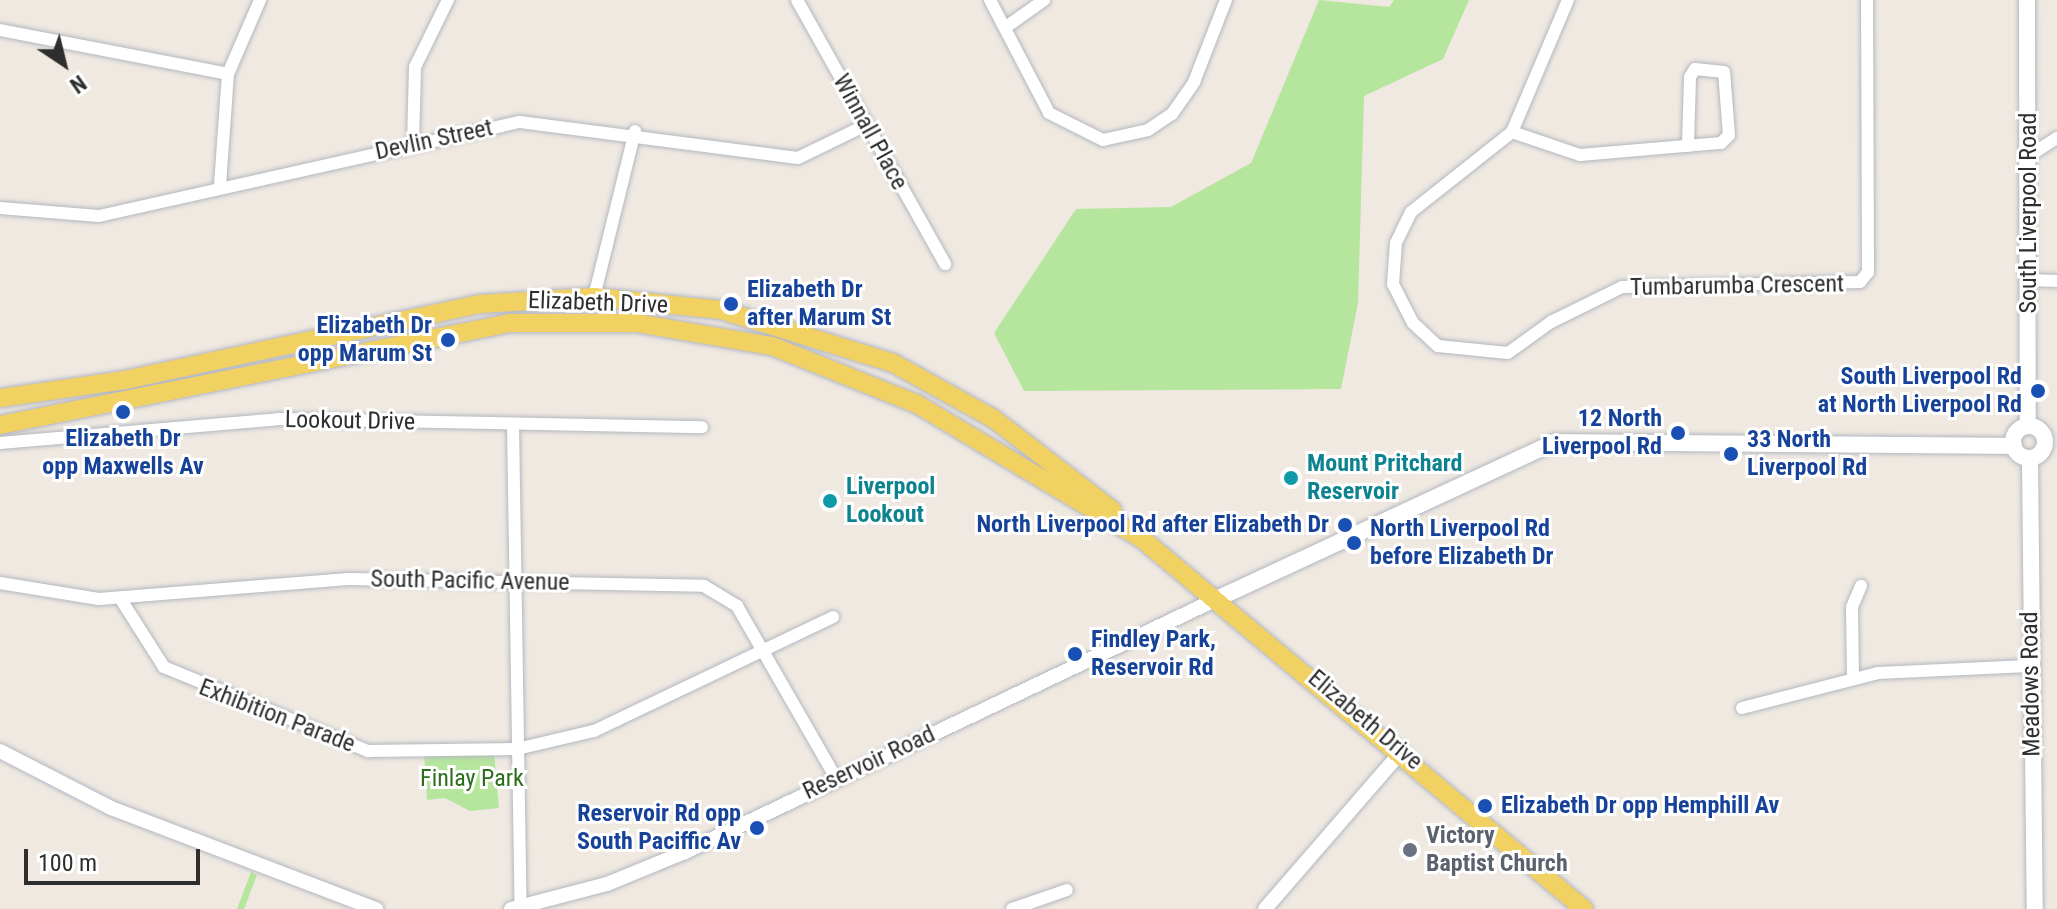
<!DOCTYPE html>
<style>
body{margin:0}
#map{position:relative;width:2057px;height:909px;overflow:hidden;background:#efe9e1;font-family:"Roboto Condensed",sans-serif}
div>[style]{position:absolute}
[style*='--x']{left:calc(var(--x)*1px);top:calc(var(--y)*1px);width:calc(var(--w)*1px);rotate:calc(var(--a)*1deg)}
.green>*{inset:0;background:#b6e59e}
.roads{filter:drop-shadow(0 0 2px #b4b7c1) drop-shadow(0 0 2px #b4b7c1)}
.minor>*{height:12px;margin:-6px;padding:0 6px;transform-origin:6px;border-radius:6px;background:#fff}
.tertiary>*{height:14px;margin:-7px;padding:0 7px;transform-origin:7px;border-radius:7px;background:#fff}
.secondary>*{height:16px;margin:-8px;padding:0 8px;transform-origin:8px;border-radius:8px;background:#fff}
.secondary>.ring{margin:-8px;padding:0;box-sizing:content-box;background:none;border:16px solid #fff;border-radius:50%}
.primary>*{height:18px;margin:-9px;padding:0 9px;transform-origin:9px;border-radius:9px;background:#f2d163}
.dots>*{width:22px;height:22px;translate:-50% -50%;box-sizing:border-box;border:4px solid #fff;border-radius:50%}
span{translate:-50% -50%;white-space:nowrap;text-align:center;line-height:1.15;-webkit-text-stroke:6px #fff;paint-order:stroke}
.street-label{font-size:24px;color:#2e2e2e}
.transit-label{font-size:24px;color:#164399;font-weight:700}
.left{translate:0 -50%;text-align:left}
.right{translate:-100% -50%;text-align:right}
.culture-label{font-size:24px;color:#0d838f;font-weight:700}
.park-label{font-size:24px;color:#2c6e1b}
.worship-label{font-size:24px;color:#5b616d;font-weight:700}
.north{position:absolute;left:24px;top:24px;width:80px;height:80px;-webkit-text-stroke:6px #fff;paint-order:stroke;rotate:145deg;font-size:22px;font-weight:700;line-height:32px;text-align:center;color:#2e2e2e}
.north::after{content:'';display:block;margin:auto;width:28px;height:36px;background:#2e2e2e;clip-path:polygon(50% 0,100% 100%,50% 72%,0 100%)}
.scale{position:absolute;left:24px;top:849px;width:176px;height:36px;box-sizing:border-box;border:4px solid #2e2e2e;border-top:0;padding-left:10px;font-size:24px;line-height:28px;white-space:nowrap;color:#2e2e2e;-webkit-text-stroke:6px #fff;paint-order:stroke}
</style>
<div id="map">
<div class="green">
<i style="clip-path:polygon(1319px 0,1389px 7px,1394px 0,1469px 0,1443px 59px,1364px 96px,1358px 303px,1341px 389px,1024px 391px,994px 333px,1076px 209px,1171px 207px,1251px 163px)"></i>
<i style="clip-path:polygon(424px 752px,494px 753px,499px 808px,470px 811px,445px 798px,427px 800px)"></i>
<i style="clip-path:polygon(251px 872px,257px 875px,244px 909px,237px 909px)"></i>
</div>
<div class="roads">
<div class="minor">
<i style="--x:797;--y:0;--w:303;--a:60.7"></i>
<i style="--x:990;--y:0;--w:127;--a:62.4"></i>
<i style="--x:1049;--y:113;--w:60;--a:26.6"></i>
<i style="--x:1103;--y:140;--w:46;--a:-12.5"></i>
<i style="--x:1148;--y:130;--w:29;--a:-34"></i>
<i style="--x:1172;--y:114;--w:39;--a:-55"></i>
<i style="--x:1194;--y:82;--w:88;--a:-68.7"></i>
<i style="--x:1568;--y:0;--w:143;--a:113"></i>
<i style="--x:1512;--y:132;--w:129;--a:141.6"></i>
<i style="--x:1411;--y:212;--w:34;--a:116"></i>
<i style="--x:1396;--y:243;--w:41;--a:94.2"></i>
<i style="--x:1393;--y:284;--w:44;--a:62.9"></i>
<i style="--x:1413;--y:323;--w:34;--a:43"></i>
<i style="--x:1438;--y:346;--w:70;--a:5.7"></i>
<i style="--x:1508;--y:353;--w:53;--a:-35.8"></i>
<i style="--x:1551;--y:322;--w:79;--a:-26.2"></i>
<i style="--x:1622;--y:287;--w:238;--a:-1.2"></i>
<i style="--x:1860;--y:282;--w:13;--a:-51"></i>
<i style="--x:1868;--y:272;--w:272;--a:-90.2"></i>
<i style="--x:1006;--y:27;--w:47;--a:-35.4"></i>
<i style="--x:0;--y:30;--w:232;--a:10.9"></i>
<i style="--x:1512;--y:132;--w:72;--a:18.7"></i>
<i style="--x:1580;--y:155;--w:142;--a:-4.9"></i>
<i style="--x:1721;--y:143;--w:11;--a:-45"></i>
<i style="--x:1729;--y:135;--w:63;--a:-94.5"></i>
<i style="--x:1724;--y:72;--w:29;--a:-174"></i>
<i style="--x:1695;--y:69;--w:9;--a:122"></i>
<i style="--x:1690;--y:77;--w:69;--a:91.7"></i>
<i style="--x:413;--y:144;--w:77;--a:-88.5"></i>
<i style="--x:415;--y:67;--w:75;--a:-63.8"></i>
<i style="--x:2029;--y:156;--w:33;--a:-33"></i>
<i style="--x:220;--y:185;--w:111;--a:-85.9"></i>
<i style="--x:228;--y:74;--w:81;--a:-66.6"></i>
<i style="--x:0;--y:208;--w:99;--a:4.6"></i>
<i style="--x:99;--y:216;--w:431;--a:-12.6"></i>
<i style="--x:520;--y:122;--w:280;--a:7.4"></i>
<i style="--x:798;--y:158;--w:73;--a:-25.9"></i>
<i style="--x:2030;--y:280;--w:27;--a:2"></i>
<i style="--x:594;--y:297;--w:171;--a:-76.1"></i>
<i style="--x:513;--y:424;--w:483;--a:89.1"></i>
<i style="--x:0;--y:443;--w:279;--a:-4.9"></i>
<i style="--x:278;--y:419;--w:424;--a:1.1"></i>
<i style="--x:0;--y:583;--w:100;--a:9.2"></i>
<i style="--x:99;--y:599;--w:250;--a:-4.6"></i>
<i style="--x:348;--y:579;--w:356;--a:1.1"></i>
<i style="--x:704;--y:586;--w:39;--a:31"></i>
<i style="--x:737;--y:606;--w:198;--a:60.1"></i>
<i style="--x:120;--y:598;--w:82;--a:57.5"></i>
<i style="--x:164;--y:667;--w:221;--a:22.4"></i>
<i style="--x:368;--y:751;--w:149;--a:-0.8"></i>
<i style="--x:517;--y:749;--w:79;--a:-13.2"></i>
<i style="--x:594;--y:731;--w:265;--a:-25.5"></i>
<i style="--x:1853;--y:678;--w:71;--a:-90.8"></i>
<i style="--x:1852;--y:607;--w:23;--a:-67"></i>
<i style="--x:1742;--y:708;--w:140;--a:-14.4"></i>
<i style="--x:1878;--y:673;--w:151;--a:-2.7"></i>
<i style="--x:1012;--y:909;--w:58;--a:-19.1"></i>
</div>
<div class="tertiary">
<i style="--x:0;--y:751;--w:125;--a:27.2"></i>
<i style="--x:111;--y:808;--w:284;--a:20.9"></i>
<i style="--x:511;--y:909;--w:99;--a:-14.6"></i>
<i style="--x:607;--y:884;--w:84;--a:-22.3"></i>
<i style="--x:685;--y:852;--w:591;--a:-25.44"></i>
<i style="--x:1265;--y:909;--w:209;--a:-49.1"></i>
</div>
<div class="secondary">
<i style="--x:2027;--y:0;--w:426;--a:89.9"></i>
<i class="ring" style="left:2013px;top:426px;width:16px;height:16px"></i>
<i style="--x:2030;--y:459;--w:450;--a:89.4"></i>
<i style="--x:1219;--y:598;--w:370;--a:-24.9"></i>
<i style="--x:1555;--y:442;--w:459;--a:0.5"></i>
</div>
<div class="primary">
<i style="--x:0;--y:398;--w:126;--a:-8.2"></i>
<i style="--x:125;--y:380;--w:363;--a:-12.1"></i>
<i style="--x:480;--y:304;--w:114;--a:-3.5"></i>
<i style="--x:594;--y:297;--w:128;--a:5.8"></i>
<i style="--x:721;--y:310;--w:180;--a:17.1"></i>
<i style="--x:893;--y:363;--w:115;--a:29"></i>
<i style="--x:994;--y:419;--w:150;--a:37.7"></i>
<i style="--x:0;--y:425;--w:520;--a:-11.31"></i>
<i style="--x:510;--y:323;--w:126;--a:0"></i>
<i style="--x:636;--y:323;--w:138;--a:9.6"></i>
<i style="--x:772;--y:346;--w:156;--a:21.8"></i>
<i style="--x:917;--y:404;--w:261;--a:30.9"></i>
<i style="--x:1141;--y:538;--w:578;--a:39.95"></i>
</div>
</div>
<div class="dots">
<i style="left:731px;top:304px;background:#1a4fb4"></i>
<i style="left:448px;top:340px;background:#1a4fb4"></i>
<i style="left:2038px;top:391px;background:#1a4fb4"></i>
<i style="left:123px;top:412px;background:#1a4fb4"></i>
<i style="left:1678px;top:433px;background:#1a4fb4"></i>
<i style="left:1731px;top:454px;background:#1a4fb4"></i>
<i style="left:1291px;top:478px;background:#0f9aa8"></i>
<i style="left:830px;top:501px;background:#0f9aa8"></i>
<i style="left:1345px;top:525px;background:#1a4fb4"></i>
<i style="left:1354px;top:543px;background:#1a4fb4"></i>
<i style="left:1075px;top:654px;background:#1a4fb4"></i>
<i style="left:1485px;top:806px;background:#1a4fb4"></i>
<i style="left:757px;top:828px;background:#1a4fb4"></i>
<i style="left:1410px;top:850px;background:#6b7280"></i>
</div>
<div class="street-label">
<span style="left:870px;top:132px;rotate:61deg">Winnall Place</span>
<span style="left:434px;top:140px;rotate:-12deg">Devlin Street</span>
<span style="left:2029px;top:213px;rotate:-90deg">South Liverpool Road</span>
<span style="left:1737px;top:286px;rotate:-1deg">Tumbarumba Crescent</span>
<span style="left:598px;top:303px;rotate:2deg">Elizabeth Drive</span>
<span style="left:350px;top:421px;rotate:1deg">Lookout Drive</span>
<span style="left:470px;top:581px;rotate:1deg">South Pacific Avenue</span>
<span style="left:2031px;top:684px;rotate:-91deg">Meadows Road</span>
<span style="left:277px;top:716px;rotate:21deg">Exhibition Parade</span>
<span style="left:1365px;top:720px;rotate:40deg">Elizabeth Drive</span>
<span style="left:869px;top:763px;rotate:-25deg">Reservoir Road</span>
</div>
<div class="transit-label">
<span class="left" style="left:747px;top:304px">Elizabeth Dr<br>after Marum St</span>
<span class="right" style="left:432px;top:340px">Elizabeth Dr<br>opp Marum St</span>
<span class="right" style="left:2022px;top:391px">South Liverpool Rd<br>at North Liverpool Rd</span>
<span class="right" style="left:1662px;top:433px">12 North<br>Liverpool Rd</span>
<span style="left:123px;top:453px">Elizabeth Dr<br>opp Maxwells Av</span>
<span class="left" style="left:1747px;top:454px">33 North<br>Liverpool Rd</span>
<span class="right" style="left:1329px;top:525px">North Liverpool Rd after Elizabeth Dr</span>
<span class="left" style="left:1370px;top:543px">North Liverpool Rd<br>before Elizabeth Dr</span>
<span class="left" style="left:1091px;top:654px">Findley Park,<br>Reservoir Rd</span>
<span class="left" style="left:1501px;top:806px">Elizabeth Dr opp Hemphill Av</span>
<span class="right" style="left:741px;top:828px">Reservoir Rd opp<br>South Paciffic Av</span>
</div>
<div class="culture-label">
<span class="left" style="left:1307px;top:478px">Mount Pritchard<br>Reservoir</span>
<span class="left" style="left:846px;top:501px">Liverpool<br>Lookout</span>
</div>
<div class="park-label">
<span style="left:472px;top:779px">Finlay Park</span>
</div>
<div class="worship-label">
<span class="left" style="left:1426px;top:850px">Victory<br>Baptist Church</span>
</div>
<div class="north">N</div>
<div class="scale">100 m</div>
</div>
